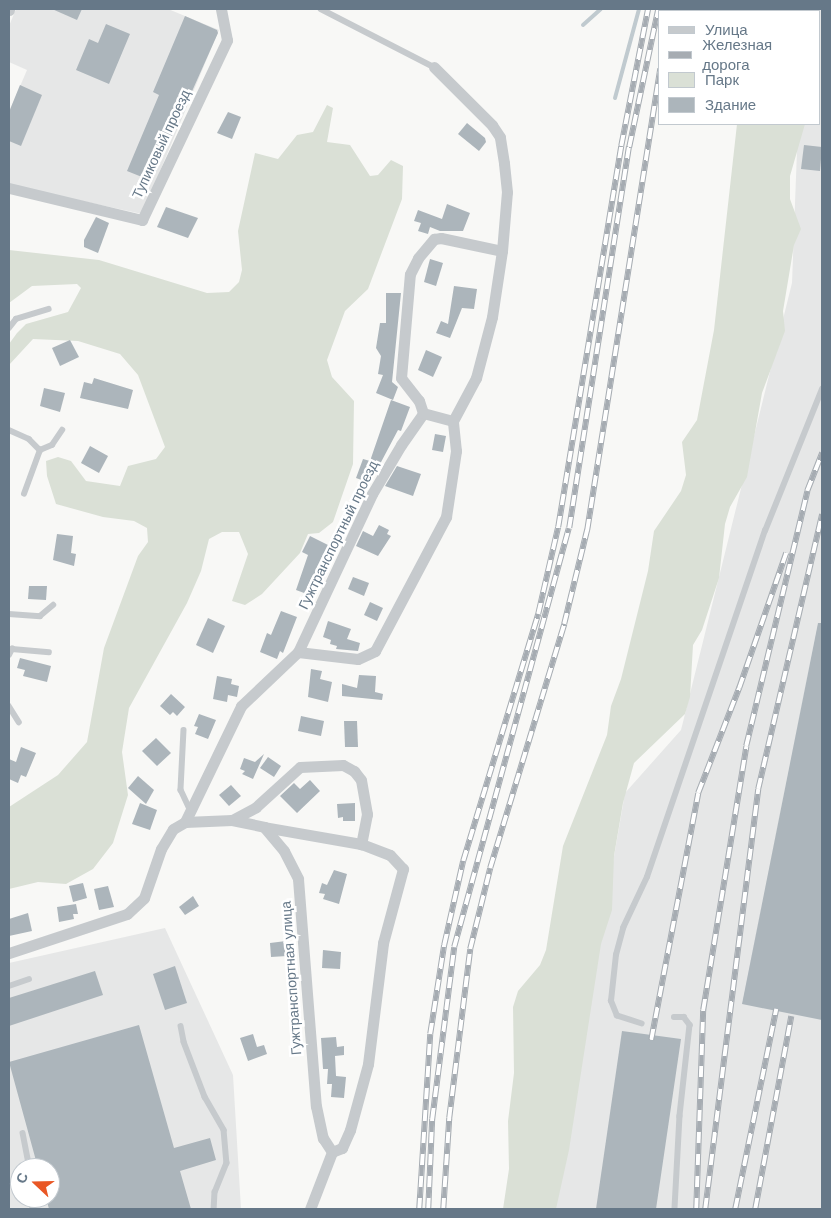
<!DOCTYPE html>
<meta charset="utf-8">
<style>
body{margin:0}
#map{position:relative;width:831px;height:1218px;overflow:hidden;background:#f8f8f6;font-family:"DM Sans",sans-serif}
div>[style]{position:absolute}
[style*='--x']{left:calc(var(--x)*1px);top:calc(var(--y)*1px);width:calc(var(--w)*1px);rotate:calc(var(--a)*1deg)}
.built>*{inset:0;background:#e6e7e7}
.green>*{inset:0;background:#dae0d6}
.stream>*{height:4px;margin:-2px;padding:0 2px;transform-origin:2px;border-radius:2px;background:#c0cacf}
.building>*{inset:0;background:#acb5bb}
.service>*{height:5.5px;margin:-2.75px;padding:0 2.75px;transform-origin:2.75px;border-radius:2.75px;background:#c6cacd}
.minor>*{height:11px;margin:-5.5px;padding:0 5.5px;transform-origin:5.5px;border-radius:5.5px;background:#c6cacd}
.rail>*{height:5.5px;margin-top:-2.75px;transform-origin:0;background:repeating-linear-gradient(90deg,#fff 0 11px,#a6acb2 0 22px);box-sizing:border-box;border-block:1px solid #a6acb2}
span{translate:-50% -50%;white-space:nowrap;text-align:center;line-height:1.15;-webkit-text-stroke:5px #fff;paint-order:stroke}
.street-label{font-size:14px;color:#667888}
.frame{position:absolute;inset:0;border:10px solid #667888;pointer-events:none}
.legend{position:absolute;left:658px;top:10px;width:162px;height:115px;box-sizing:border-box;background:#fff;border:1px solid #c2c9cf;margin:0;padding:6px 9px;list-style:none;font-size:15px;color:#667888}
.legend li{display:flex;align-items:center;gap:10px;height:25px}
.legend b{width:25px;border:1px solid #c2c9cf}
.north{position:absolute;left:10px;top:1158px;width:50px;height:50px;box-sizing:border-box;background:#fff;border:1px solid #c2c9cf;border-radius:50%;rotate:291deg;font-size:14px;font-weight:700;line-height:20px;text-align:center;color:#667888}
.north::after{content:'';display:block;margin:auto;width:18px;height:22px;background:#e95725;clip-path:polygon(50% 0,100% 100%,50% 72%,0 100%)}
</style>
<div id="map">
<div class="built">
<i style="clip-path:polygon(16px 9px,168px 9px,219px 30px,142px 214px,9px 185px,9px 112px,27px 70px,9px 62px,9px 26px)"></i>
<i style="clip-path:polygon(808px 9px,822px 9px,822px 1209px,553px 1209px,625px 793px,681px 730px,792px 283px,798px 124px,820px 124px,820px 11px)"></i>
<i style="clip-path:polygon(evenodd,165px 928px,233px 1075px,241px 1209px,9px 1209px,9px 963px,165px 928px,20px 1168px,50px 1168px,50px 1198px,20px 1198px,20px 1168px)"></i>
</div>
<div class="green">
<i style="clip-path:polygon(327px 105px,333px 108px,327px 142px,350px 145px,370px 176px,378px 175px,391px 160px,403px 166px,402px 199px,368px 289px,345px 311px,327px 360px,332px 377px,354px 401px,353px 464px,333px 522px,319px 533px,308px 534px,300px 553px,262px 594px,245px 605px,232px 601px,248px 554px,239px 532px,222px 532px,209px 539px,201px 571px,187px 603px,129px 708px,122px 752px,128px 795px,113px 843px,93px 869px,66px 884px,38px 882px,9px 889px,9px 807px,58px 775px,87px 742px,104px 648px,138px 556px,148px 542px,147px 528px,134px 521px,103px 517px,56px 504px,47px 476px,46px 461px,58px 457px,71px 461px,86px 481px,120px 486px,128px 466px,156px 459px,165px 447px,138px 375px,120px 354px,78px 341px,33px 339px,9px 365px,9px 344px,17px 333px,26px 324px,68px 312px,81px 288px,77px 284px,32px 286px,9px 303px,9px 250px,99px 260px,207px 293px,229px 292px,239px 282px,242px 270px,238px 231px,255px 153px,278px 159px,297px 135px,313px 132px)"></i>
<i style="clip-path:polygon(737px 124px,805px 124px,790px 176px,790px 199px,801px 229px,794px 245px,783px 311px,785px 331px,762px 393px,747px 477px,730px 507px,725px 524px,719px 578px,702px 630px,693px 645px,690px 697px,685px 714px,634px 763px,623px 803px,614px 856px,612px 910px,601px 944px,569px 1150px,556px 1209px,503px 1209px,509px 1169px,508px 1121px,514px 1073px,513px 1007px,518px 991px,540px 965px,546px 950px,563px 846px,607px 735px,611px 706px,621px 679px,648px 571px,654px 531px,681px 491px,686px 475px,682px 442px,697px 420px,714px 330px)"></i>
</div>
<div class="stream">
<i style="--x:583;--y:25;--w:24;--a:-42"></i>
<i style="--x:615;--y:98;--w:92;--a:-74.9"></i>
</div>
<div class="building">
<i style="clip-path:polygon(52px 9px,82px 9px,77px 20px)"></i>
<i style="clip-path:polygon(185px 16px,217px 30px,218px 33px,152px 181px,127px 171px,159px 95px,153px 92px)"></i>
<i style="clip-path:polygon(106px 24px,130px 34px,109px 84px,76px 70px,89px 39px,98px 43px)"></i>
<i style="clip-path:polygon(20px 85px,42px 95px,21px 146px,9px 141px,9px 112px)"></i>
<i style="clip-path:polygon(228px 112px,241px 117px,232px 139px,217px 133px)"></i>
<i style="clip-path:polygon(467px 123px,485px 138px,486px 142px,479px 151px,458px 134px)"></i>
<i style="clip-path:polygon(804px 145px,822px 147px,820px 171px,801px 169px)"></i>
<i style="clip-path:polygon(447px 204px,470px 213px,463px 231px,440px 231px,430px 227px,428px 234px,418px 231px,421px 223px,414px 221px,418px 210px,442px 219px)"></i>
<i style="clip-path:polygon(166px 207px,198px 218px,188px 238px,157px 227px)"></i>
<i style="clip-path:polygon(96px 217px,109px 223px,98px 253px,84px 247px,84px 240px)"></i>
<i style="clip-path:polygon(430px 259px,443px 263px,436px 286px,424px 282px)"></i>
<i style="clip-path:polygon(454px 286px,477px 289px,474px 309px,462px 308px,450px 338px,436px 333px,441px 321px,448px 324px)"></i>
<i style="clip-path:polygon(386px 293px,401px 293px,392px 382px,398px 387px,393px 400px,376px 393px,383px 375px,378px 374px,381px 356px,376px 348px,380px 323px,386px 323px)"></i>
<i style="clip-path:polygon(70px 340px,79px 357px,60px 366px,52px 348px)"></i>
<i style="clip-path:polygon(426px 350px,442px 357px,433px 377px,418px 370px)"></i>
<i style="clip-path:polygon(94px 378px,133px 390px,128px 409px,80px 398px,84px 382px,92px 384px)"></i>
<i style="clip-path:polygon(44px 388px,65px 393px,60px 412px,40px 406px)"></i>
<i style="clip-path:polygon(391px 400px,410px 407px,401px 431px,398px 430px,370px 483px,356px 478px,363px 459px,370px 461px)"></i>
<i style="clip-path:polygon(435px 434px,446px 436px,443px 452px,432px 450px)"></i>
<i style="clip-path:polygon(90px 446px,108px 456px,99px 473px,81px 463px)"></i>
<i style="clip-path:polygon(397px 466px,421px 474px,413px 496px,385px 486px)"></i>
<i style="clip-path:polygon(379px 525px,389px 530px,387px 534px,391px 536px,378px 556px,356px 546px,363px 531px,373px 536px)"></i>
<i style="clip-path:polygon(57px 534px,73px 536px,71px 553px,76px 554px,74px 566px,53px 560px)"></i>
<i style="clip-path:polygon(310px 536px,338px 550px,315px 597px,296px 590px,308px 555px,302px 552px)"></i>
<i style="clip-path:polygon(353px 577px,369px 583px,364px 596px,348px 589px)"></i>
<i style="clip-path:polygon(29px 586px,47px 586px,46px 600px,28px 599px)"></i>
<i style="clip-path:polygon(370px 602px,383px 608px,377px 621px,364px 615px)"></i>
<i style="clip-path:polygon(281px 611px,297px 617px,283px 653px,280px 651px,277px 659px,260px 652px,267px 633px,271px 635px)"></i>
<i style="clip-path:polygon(208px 618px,225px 626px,213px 653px,196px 645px)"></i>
<i style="clip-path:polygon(328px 621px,351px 629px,347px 639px,360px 643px,358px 651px,336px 649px,337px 646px,330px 644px,331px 640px,323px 637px)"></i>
<i style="clip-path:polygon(818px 623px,822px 623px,822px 1020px,742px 1004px)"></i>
<i style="clip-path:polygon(20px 658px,51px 666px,47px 682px,23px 676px,25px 670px,17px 668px)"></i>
<i style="clip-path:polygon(311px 669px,322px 671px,320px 679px,332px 682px,328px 702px,308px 697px)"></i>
<i style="clip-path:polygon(359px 675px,376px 676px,375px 692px,383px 694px,382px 700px,342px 696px,342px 684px,357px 688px)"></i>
<i style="clip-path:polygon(217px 676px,232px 679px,231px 684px,239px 686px,237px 697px,228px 695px,227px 702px,213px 699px)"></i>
<i style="clip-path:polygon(171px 694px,185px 707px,177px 716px,173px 712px,170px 715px,160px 706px)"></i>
<i style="clip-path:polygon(199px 714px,216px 720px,208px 739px,195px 734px,198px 727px,194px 726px)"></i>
<i style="clip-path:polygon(301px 716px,324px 721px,321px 736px,298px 731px)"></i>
<i style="clip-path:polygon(344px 721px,357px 721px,358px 747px,345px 747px)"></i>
<i style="clip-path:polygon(156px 738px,171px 753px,157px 766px,142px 751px)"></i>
<i style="clip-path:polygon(21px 747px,36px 753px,26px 777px,21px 775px,18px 783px,9px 779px,9px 759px,16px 762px)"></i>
<i style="clip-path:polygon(264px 754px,253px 779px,242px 774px,245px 771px,240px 769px,244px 758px,255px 762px)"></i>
<i style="clip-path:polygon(268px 757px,281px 766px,274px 777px,260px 768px)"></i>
<i style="clip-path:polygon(138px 776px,154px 790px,146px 804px,128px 788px)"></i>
<i style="clip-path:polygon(310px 780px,320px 791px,297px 813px,280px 796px,294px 783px,300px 789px)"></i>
<i style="clip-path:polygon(231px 785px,241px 796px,229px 806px,219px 795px)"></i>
<i style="clip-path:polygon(140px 803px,157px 810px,150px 830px,132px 824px)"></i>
<i style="clip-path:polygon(355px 803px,355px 821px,343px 821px,343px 817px,338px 818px,337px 804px)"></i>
<i style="clip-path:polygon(334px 870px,347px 874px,339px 904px,323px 899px,325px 894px,319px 893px,322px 883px,327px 885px)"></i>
<i style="clip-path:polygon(83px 883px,87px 898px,73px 902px,69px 886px)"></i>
<i style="clip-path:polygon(108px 886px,114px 907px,99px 910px,94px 889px)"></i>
<i style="clip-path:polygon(193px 896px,199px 906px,185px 915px,179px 907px)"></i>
<i style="clip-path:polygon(76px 904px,78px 914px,73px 914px,74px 919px,59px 922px,57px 907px)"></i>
<i style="clip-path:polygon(28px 913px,32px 931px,9px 936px,9px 919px)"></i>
<i style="clip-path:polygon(286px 941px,287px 956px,271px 957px,270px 943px)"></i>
<i style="clip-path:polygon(323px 950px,341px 952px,340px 969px,322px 968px)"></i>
<i style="clip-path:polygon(175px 966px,187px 1003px,165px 1010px,153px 974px)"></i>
<i style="clip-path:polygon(95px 971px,103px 995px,9px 1026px,9px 998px)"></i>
<i style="clip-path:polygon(139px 1025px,174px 1148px,210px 1138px,216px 1160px,180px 1171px,191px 1209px,49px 1209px,46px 1198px,50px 1198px,50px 1168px,38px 1168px,9px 1062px)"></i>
<i style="clip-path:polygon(622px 1031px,681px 1039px,656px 1209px,596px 1209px)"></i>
<i style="clip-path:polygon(253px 1034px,257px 1047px,264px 1045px,267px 1054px,248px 1061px,240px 1038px)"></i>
<i style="clip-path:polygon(336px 1037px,337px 1047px,344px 1046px,344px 1055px,335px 1056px,336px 1076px,346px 1077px,344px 1098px,331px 1097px,332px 1084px,327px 1084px,328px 1069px,323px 1069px,321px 1038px)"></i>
</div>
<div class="service">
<i style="--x:321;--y:9;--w:127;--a:27.2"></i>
<i style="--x:9;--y:328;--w:11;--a:-52"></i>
<i style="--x:16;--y:319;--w:34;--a:-17"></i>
<i style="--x:9;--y:430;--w:22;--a:24"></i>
<i style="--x:29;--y:439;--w:16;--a:45"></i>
<i style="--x:24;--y:494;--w:47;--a:-70"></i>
<i style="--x:40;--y:450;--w:13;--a:-23"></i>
<i style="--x:52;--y:445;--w:18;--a:-56"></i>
<i style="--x:9;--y:614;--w:31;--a:4"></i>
<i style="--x:40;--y:616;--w:17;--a:-40"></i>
<i style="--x:9;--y:655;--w:7;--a:-63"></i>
<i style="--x:12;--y:649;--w:37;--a:5"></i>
<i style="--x:9;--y:706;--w:19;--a:58"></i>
<i style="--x:184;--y:730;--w:60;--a:92.9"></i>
<i style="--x:181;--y:790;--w:21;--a:65"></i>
<i style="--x:9;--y:986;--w:21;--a:-19"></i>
<i style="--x:674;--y:1017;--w:10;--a:0"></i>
<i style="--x:684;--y:1017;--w:10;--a:53"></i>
<i style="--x:690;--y:1025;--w:92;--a:96.3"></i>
<i style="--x:680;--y:1116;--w:93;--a:93.1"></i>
<i style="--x:642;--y:1024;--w:26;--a:-162"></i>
<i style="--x:617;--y:1016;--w:16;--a:-112"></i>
<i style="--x:611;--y:1001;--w:46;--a:-83.8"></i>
<i style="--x:616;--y:955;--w:28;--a:-75"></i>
<i style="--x:623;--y:928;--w:56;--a:-64.8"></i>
<i style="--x:647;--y:877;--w:366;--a:-71.2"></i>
<i style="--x:765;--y:531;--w:153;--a:-68.1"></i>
<i style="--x:181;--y:1026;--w:16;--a:79"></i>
<i style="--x:184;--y:1042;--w:59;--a:69.1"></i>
<i style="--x:205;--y:1097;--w:38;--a:60"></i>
<i style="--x:224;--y:1130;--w:33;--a:85"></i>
<i style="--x:227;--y:1163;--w:31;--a:112"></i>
<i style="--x:215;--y:1192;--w:17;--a:93"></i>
<i style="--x:23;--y:1133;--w:36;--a:79"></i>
<i style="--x:32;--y:1209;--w:11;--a:-80"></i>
</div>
<div class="minor">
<i style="--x:9;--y:10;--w:1;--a:-90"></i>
<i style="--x:9;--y:188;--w:137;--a:13.5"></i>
<i style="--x:142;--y:220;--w:199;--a:-64.7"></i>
<i style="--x:227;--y:40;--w:32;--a:-101"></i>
<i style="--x:423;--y:413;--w:13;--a:-108"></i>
<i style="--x:419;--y:401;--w:29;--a:-128"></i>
<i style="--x:401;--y:378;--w:104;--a:-85.1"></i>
<i style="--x:410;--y:274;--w:18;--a:-63"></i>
<i style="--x:418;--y:258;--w:25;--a:-50"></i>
<i style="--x:434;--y:239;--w:7;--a:-8"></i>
<i style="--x:441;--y:238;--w:62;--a:12"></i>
<i style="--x:298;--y:652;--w:60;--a:6.7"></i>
<i style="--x:358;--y:659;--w:19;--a:-25"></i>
<i style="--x:375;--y:651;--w:152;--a:-62.1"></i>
<i style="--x:446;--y:517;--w:67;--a:-81.4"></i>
<i style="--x:456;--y:451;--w:30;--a:-96"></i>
<i style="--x:232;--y:820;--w:27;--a:-28"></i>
<i style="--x:256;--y:807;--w:59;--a:-42.3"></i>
<i style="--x:300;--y:767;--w:43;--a:-2.7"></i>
<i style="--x:343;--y:765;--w:13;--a:29"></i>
<i style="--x:354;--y:771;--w:11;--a:52"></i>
<i style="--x:361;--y:780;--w:35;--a:80"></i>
<i style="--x:367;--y:814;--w:31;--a:101"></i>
<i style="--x:361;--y:844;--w:98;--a:-170.1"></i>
<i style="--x:185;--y:822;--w:47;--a:-2.4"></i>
<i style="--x:232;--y:820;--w:33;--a:12"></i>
<i style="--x:264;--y:827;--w:31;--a:50"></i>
<i style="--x:284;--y:851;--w:31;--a:63"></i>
<i style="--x:298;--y:879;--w:228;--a:85.5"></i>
<i style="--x:316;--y:1106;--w:33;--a:78"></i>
<i style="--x:323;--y:1138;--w:17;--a:57"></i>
<i style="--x:332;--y:1152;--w:61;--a:111.1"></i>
<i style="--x:9;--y:953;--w:124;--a:-18.3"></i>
<i style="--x:127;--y:914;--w:23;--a:-43"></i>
<i style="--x:144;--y:898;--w:52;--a:-70.9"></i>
<i style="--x:161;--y:849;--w:23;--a:-59"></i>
<i style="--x:173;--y:829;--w:14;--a:-30"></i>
<i style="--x:185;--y:822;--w:129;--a:-64.2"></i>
<i style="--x:241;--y:706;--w:79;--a:-43.5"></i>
<i style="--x:298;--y:652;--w:174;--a:-64.9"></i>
<i style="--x:372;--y:494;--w:57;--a:-59.4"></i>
<i style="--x:401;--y:445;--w:39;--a:-55"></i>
<i style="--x:423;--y:413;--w:31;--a:15"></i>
<i style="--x:453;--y:421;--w:49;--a:-61.9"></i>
<i style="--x:476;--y:378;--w:63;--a:-75.3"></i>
<i style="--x:492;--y:317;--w:67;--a:-81.4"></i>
<i style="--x:502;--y:251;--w:59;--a:-85.2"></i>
<i style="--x:507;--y:192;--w:29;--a:-96"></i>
<i style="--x:504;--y:163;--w:26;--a:-99"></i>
<i style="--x:500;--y:137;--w:14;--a:-124"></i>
<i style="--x:492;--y:125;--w:82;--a:-135"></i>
<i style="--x:332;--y:1152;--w:11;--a:-22"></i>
<i style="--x:342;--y:1148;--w:20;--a:-66"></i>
<i style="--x:350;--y:1130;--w:68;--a:-74.7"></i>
<i style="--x:368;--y:1064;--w:122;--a:-82.9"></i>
<i style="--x:383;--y:943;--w:77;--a:-74.9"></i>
<i style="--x:403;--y:869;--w:19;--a:-133"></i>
<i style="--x:390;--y:855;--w:31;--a:-159"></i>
</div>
<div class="rail">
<i style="--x:673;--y:11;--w:2;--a:-63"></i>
<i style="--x:651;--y:1040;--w:251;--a:-79.2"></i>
<i style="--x:698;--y:793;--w:113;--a:-68.7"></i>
<i style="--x:739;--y:688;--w:143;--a:-70.8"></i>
<i style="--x:419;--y:1209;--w:175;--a:-86.4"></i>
<i style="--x:430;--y:1034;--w:90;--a:-81.1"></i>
<i style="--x:444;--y:945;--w:86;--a:-77.3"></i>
<i style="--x:463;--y:861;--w:258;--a:-73.1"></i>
<i style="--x:538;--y:614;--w:89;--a:-77.1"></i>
<i style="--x:558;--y:527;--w:386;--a:-80.6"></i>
<i style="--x:621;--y:146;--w:140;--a:-78.9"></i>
<i style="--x:428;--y:1209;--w:90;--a:-87.5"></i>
<i style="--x:432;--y:1119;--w:173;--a:-82.7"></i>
<i style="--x:454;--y:947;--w:434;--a:-74.7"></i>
<i style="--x:569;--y:528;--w:386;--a:-81.1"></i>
<i style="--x:629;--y:147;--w:141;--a:-78.1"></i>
<i style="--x:443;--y:1209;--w:91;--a:-86.2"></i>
<i style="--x:449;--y:1118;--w:170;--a:-82.9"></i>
<i style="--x:470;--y:949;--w:83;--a:-76.1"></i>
<i style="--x:490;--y:868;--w:255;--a:-73.1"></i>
<i style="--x:564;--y:624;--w:97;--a:-76.3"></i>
<i style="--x:587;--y:530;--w:467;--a:-81"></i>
<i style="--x:696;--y:1209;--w:199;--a:-88"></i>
<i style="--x:703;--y:1010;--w:267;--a:-80.7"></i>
<i style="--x:746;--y:746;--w:262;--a:-76.5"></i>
<i style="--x:807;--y:491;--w:41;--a:-68.5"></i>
<i style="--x:705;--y:1209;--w:423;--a:-82.8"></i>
<i style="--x:758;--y:789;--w:282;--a:-76.9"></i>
<i style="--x:735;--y:1209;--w:204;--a:-78.4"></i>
<i style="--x:755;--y:1209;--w:196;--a:-79.4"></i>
</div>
<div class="street-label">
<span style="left:161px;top:144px;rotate:-65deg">Тупиковый проезд</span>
<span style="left:338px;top:535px;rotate:-64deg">Гужтранспортный проезд</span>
<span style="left:291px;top:978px;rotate:-94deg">Гужтранспортная улица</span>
</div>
<div class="frame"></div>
<ul class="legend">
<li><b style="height:6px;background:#c6cacd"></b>Улица</li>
<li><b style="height:6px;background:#a6acb2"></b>Железная дорога</li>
<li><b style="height:14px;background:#dae0d6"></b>Парк</li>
<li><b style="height:14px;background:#acb5bb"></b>Здание</li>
</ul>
<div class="north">С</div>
</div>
